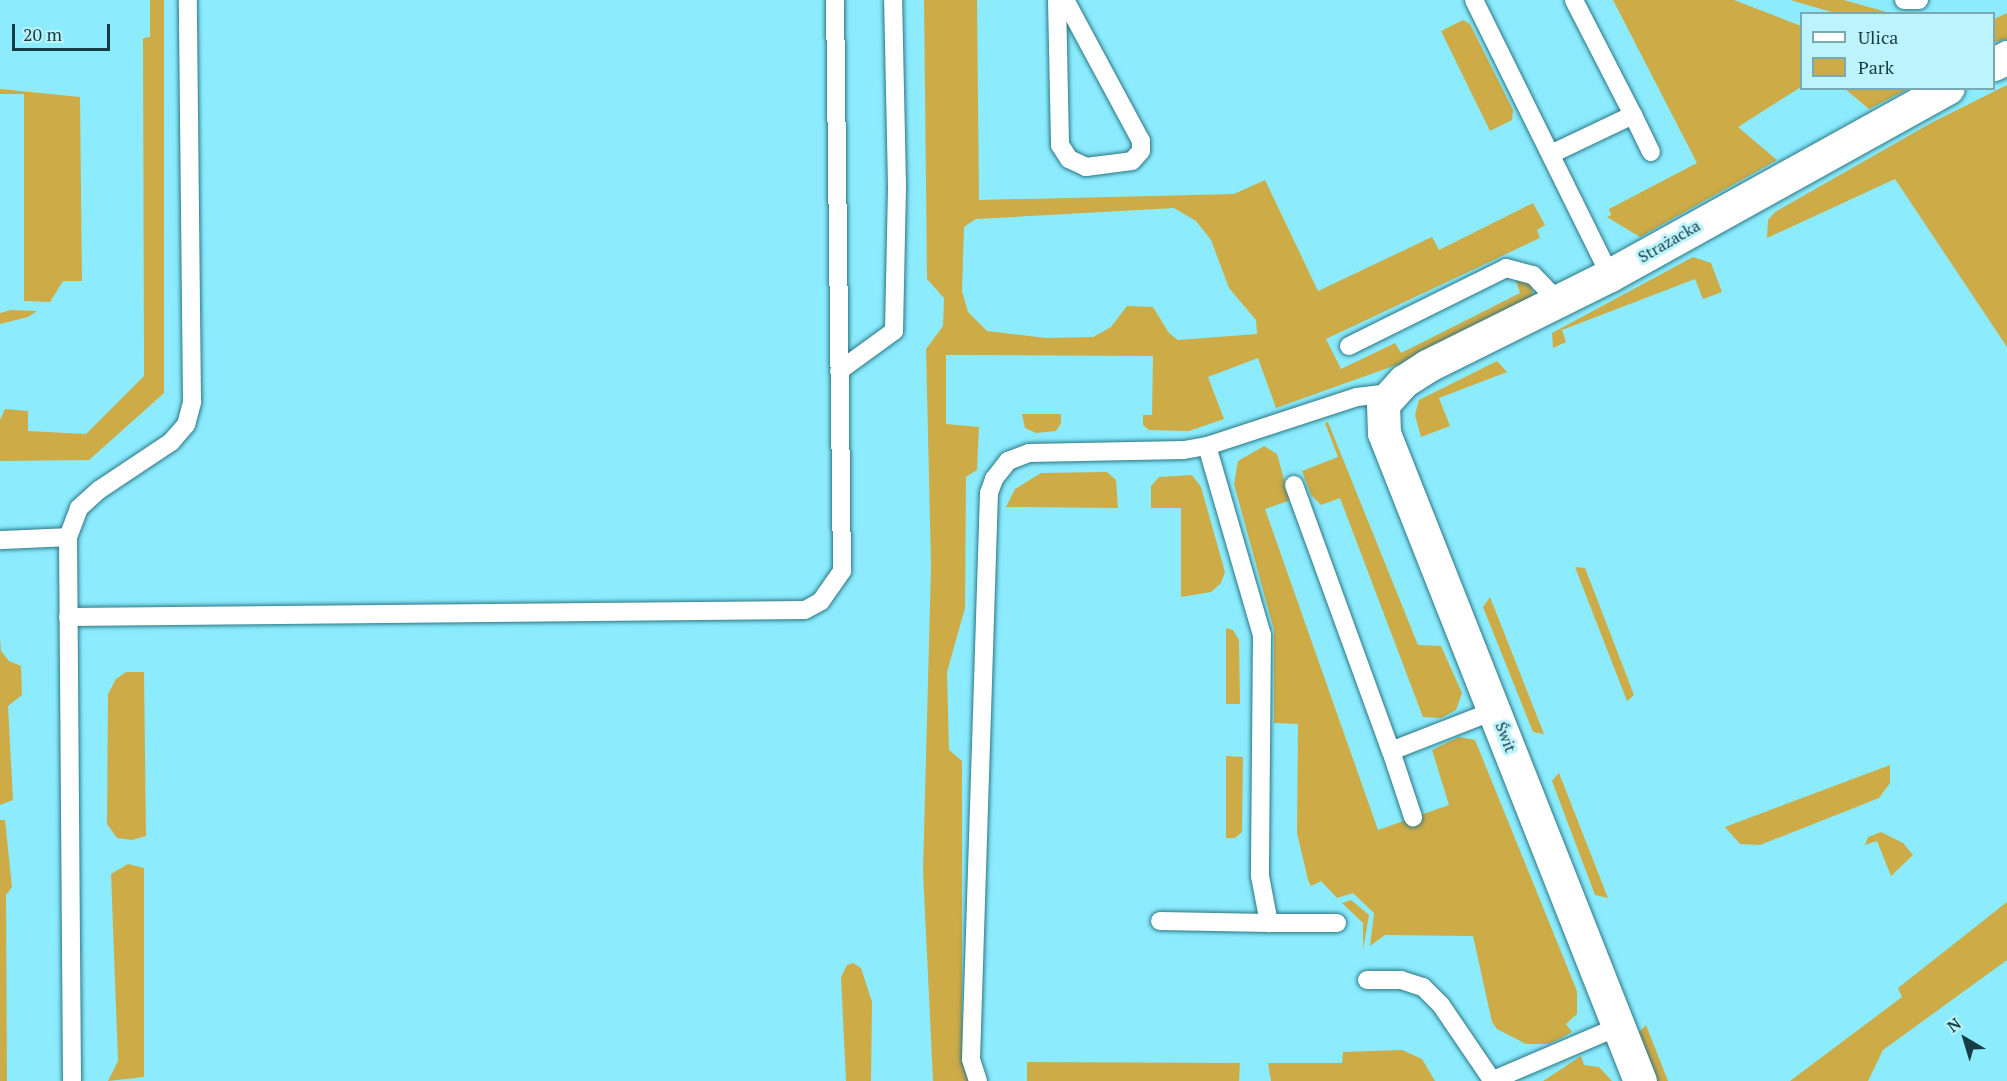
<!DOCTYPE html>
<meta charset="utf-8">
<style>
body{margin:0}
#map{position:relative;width:2007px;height:1081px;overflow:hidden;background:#8cecfe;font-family:"PT Serif",serif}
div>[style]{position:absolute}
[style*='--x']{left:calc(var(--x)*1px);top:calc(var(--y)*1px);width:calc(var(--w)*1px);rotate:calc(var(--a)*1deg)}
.green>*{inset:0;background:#cdab47}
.roads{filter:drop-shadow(0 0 2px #2c7784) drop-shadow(0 0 2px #2c7784)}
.lane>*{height:18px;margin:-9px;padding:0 9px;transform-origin:9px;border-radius:9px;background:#fff}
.street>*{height:33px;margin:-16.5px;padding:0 16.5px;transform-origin:16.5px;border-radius:16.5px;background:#fff}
span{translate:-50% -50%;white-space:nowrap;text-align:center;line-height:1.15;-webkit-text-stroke:6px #bdf3fd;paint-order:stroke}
.street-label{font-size:16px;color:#143d44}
.legend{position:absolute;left:1800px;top:12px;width:195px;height:78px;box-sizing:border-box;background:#bdf3fd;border:2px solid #79aab3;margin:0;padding:8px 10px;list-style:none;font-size:18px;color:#143d44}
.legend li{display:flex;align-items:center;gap:12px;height:30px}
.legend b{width:30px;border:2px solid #79aab3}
.north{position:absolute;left:1935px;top:1009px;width:60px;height:60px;-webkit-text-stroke:4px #bdf3fd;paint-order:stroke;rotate:322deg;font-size:16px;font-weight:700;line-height:24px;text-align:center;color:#143d44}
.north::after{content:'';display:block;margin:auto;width:21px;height:27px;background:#143d44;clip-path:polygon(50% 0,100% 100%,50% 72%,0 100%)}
.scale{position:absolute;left:12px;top:24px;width:98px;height:27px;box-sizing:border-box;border:3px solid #143d44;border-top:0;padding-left:8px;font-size:18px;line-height:21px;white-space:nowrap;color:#143d44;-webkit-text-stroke:4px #bdf3fd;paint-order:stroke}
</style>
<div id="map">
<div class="green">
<i style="clip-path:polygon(150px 0,164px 0,164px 393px,89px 460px,0 461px,0 420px,5px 409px,28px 411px,28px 431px,86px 434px,144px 376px,143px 38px,150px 37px)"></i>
<i style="clip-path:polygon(evenodd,924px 0,977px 0,979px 200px,1234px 194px,1265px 180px,1318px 291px,1432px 237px,1439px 250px,1533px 203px,1545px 225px,1537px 230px,1540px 238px,1326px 339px,1341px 369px,1395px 343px,1401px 353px,1520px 293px,1515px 278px,1531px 285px,1533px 296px,1399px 364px,1276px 408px,1258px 358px,1208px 377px,1224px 419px,1189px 431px,1149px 430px,1143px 425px,1143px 415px,1152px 415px,1153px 356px,946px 355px,946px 424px,979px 427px,977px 470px,966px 477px,965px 608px,947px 672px,949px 750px,962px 761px,962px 1049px,969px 1081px,933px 1081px,923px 871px,931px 566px,926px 349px,943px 326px,944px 298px,927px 279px,924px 0,1174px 208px,1196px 221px,1211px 240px,1229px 288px,1256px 320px,1257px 334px,1178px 340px,1169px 333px,1153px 307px,1127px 306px,1111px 327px,1093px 337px,1046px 338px,987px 331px,968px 312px,962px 291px,964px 227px,976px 219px,1174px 208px)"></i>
<i style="clip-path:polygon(1613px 0,1734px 0,1801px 26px,1801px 87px,1738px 127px,1777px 160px,1640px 237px,1607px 217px,1611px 215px,1609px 209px,1697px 163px)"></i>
<i style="clip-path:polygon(1790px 0,1844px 0,1890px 13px,1835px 13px)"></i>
<i style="clip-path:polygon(2007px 13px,2007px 39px,1994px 42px,1994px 19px)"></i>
<i style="clip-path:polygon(1463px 20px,1470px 24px,1513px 110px,1512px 120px,1490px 131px,1441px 31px)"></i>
<i style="clip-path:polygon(2007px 85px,2007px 347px,1895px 179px,1767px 238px,1768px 220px,1775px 212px,1931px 123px)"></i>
<i style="clip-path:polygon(0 89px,80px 97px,82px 281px,63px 281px,50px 302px,24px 301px,24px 94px,0 94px)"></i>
<i style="clip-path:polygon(1845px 89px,1908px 89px,1869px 109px)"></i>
<i style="clip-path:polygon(1693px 257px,1711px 263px,1722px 292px,1703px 299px,1695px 279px,1562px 330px,1566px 342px,1553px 348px,1552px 333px)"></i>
<i style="clip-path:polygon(11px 310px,37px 311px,28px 317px,0 324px,0 313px)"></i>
<i style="clip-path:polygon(1497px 361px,1507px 372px,1439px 398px,1450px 426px,1421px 437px,1415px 415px,1419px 400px)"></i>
<i style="clip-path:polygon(1022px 414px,1061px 414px,1061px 423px,1056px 431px,1036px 433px,1025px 428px)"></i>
<i style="clip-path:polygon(1328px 422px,1418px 645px,1441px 646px,1462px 693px,1456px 710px,1441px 718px,1423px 717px,1340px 498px,1321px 505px,1311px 495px,1302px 471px,1338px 457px,1325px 423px)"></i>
<i style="clip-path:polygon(1264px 446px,1277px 454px,1289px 497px,1288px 501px,1265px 509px,1378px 830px,1449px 805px,1432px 750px,1459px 737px,1475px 740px,1577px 991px,1577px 1014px,1566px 1024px,1572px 1032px,1561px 1038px,1549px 1044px,1526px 1044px,1497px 1029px,1492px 1022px,1473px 936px,1385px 935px,1370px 946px,1374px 913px,1353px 893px,1337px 898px,1321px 881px,1311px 886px,1308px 880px,1297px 833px,1298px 724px,1274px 723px,1274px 630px,1234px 484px,1238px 461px)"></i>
<i style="clip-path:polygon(1107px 472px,1116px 480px,1118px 508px,1006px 507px,1015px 489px,1041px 473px)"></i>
<i style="clip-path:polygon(1192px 475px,1201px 487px,1225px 572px,1221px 583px,1211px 592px,1181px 597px,1181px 508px,1151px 508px,1151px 486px,1159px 477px)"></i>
<i style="clip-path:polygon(1575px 567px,1585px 568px,1634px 695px,1627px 701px)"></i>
<i style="clip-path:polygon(1490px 597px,1544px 734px,1533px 732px,1483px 607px)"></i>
<i style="clip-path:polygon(1226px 628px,1233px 630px,1239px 640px,1240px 704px,1226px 704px)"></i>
<i style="clip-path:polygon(0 638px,1px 651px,9px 661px,21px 666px,22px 695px,8px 706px,13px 800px,0 805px)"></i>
<i style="clip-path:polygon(126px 672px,144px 672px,146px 836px,132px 840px,117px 838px,107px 824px,108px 694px,116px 679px)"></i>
<i style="clip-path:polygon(1226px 756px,1243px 757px,1242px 832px,1235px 838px,1226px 838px)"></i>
<i style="clip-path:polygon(1890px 765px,1890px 783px,1879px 798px,1760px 845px,1740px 844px,1725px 827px)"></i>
<i style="clip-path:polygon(1559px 773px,1608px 898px,1595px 895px,1552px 781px)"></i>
<i style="clip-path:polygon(0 820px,5px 820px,12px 887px,6px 895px,7px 1081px,0 1081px)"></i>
<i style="clip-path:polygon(1881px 832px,1903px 843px,1913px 855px,1891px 876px,1877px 841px,1865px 845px,1868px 837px)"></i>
<i style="clip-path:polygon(128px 864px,144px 868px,144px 1077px,108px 1081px,118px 1061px,111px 874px)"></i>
<i style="clip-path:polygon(1351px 900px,1369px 915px,1363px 950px,1363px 923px,1342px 903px)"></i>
<i style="clip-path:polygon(2007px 902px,2007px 960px,1883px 1050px,1868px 1081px,1790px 1081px,1902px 997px,1898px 988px)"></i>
<i style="clip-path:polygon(853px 963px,861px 968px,872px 1002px,871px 1081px,846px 1081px,841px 977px,847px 965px)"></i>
<i style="clip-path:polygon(1646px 1025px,1668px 1081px,1657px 1081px,1638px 1033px)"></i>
<i style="clip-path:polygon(1402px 1050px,1422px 1059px,1435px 1081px,1271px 1081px,1268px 1063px,1342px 1063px,1343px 1052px)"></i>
<i style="clip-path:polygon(1581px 1056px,1584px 1065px,1599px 1067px,1612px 1081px,1543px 1081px)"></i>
<i style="clip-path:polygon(1027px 1062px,1240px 1063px,1239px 1081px,1027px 1081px)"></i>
</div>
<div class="roads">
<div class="lane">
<i style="--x:1057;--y:0;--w:145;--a:88.8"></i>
<i style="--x:1060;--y:145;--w:17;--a:57"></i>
<i style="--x:1069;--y:159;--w:19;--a:25"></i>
<i style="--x:1086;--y:167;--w:46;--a:-7.4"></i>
<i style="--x:1132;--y:161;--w:13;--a:-48"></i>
<i style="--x:1141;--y:151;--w:10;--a:-90"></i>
<i style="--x:1141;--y:141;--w:160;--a:-118.3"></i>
<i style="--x:1474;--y:0;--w:307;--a:63.7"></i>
<i style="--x:1904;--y:0;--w:15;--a:0"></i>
<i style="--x:1633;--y:115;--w:41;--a:64.1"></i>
<i style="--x:1551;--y:154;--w:91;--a:-25.4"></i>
<i style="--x:1633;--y:115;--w:129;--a:-117.2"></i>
<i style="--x:1349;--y:346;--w:175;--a:-26.4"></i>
<i style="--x:1506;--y:268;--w:28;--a:15"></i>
<i style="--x:1533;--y:275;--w:36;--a:46"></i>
<i style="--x:839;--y:371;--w:68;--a:-36"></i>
<i style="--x:894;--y:331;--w:145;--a:-88.8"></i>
<i style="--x:897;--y:186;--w:186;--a:-91.2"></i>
<i style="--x:1207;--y:446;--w:197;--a:73.8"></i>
<i style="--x:1262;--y:635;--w:241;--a:90.5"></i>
<i style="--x:1260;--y:876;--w:48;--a:79.2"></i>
<i style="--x:1269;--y:923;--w:68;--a:0"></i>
<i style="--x:1294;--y:485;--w:283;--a:70"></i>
<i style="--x:1391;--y:751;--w:113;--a:-21.3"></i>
<i style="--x:0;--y:540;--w:68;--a:-2.5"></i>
<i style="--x:68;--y:617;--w:737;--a:-0.54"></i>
<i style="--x:805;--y:610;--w:18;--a:-29"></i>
<i style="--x:821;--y:601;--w:37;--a:-55"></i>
<i style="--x:842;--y:571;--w:571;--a:-90.7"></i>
<i style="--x:1391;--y:751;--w:70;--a:71.6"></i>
<i style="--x:1160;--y:921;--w:109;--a:1.1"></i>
<i style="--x:1367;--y:980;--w:34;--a:0"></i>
<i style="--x:1401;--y:980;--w:23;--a:18"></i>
<i style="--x:1423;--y:987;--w:25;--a:45"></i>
<i style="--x:1441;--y:1005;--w:91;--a:55.8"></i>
<i style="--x:72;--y:1081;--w:544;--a:-90.42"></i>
<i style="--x:68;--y:537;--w:31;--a:-69"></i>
<i style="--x:79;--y:508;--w:27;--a:-42"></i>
<i style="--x:99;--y:490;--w:87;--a:-33.7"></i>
<i style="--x:171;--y:442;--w:23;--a:-49"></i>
<i style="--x:186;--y:425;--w:24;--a:-75"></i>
<i style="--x:192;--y:402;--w:402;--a:-90.6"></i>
<i style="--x:978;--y:1081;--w:23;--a:-108"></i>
<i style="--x:971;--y:1059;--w:566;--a:-88.18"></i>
<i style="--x:989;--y:493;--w:15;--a:-70"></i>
<i style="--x:994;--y:479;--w:23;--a:-52"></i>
<i style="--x:1008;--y:461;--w:22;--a:-21"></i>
<i style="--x:1029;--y:453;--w:155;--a:-1.1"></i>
<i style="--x:1184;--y:450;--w:23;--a:-10"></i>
<i style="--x:1207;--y:446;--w:158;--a:-18.1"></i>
<i style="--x:1357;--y:397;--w:33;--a:-7"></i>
<i style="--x:1491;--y:1081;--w:140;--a:-23.1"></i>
</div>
<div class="street">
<i style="--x:1994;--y:64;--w:15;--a:-28"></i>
<i style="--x:1640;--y:1081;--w:697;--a:-111.56"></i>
<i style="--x:1384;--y:433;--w:29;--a:-92"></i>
<i style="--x:1383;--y:404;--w:31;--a:-48"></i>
<i style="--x:1404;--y:381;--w:27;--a:-33"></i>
<i style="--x:1427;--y:366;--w:204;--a:-26.4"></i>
<i style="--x:1610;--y:275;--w:386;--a:-29"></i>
</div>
</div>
<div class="street-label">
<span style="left:1669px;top:241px;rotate:-30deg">Strażacka</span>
<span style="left:1506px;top:737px;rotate:69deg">Świt</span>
</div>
<ul class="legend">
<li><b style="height:8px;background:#fff"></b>Ulica</li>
<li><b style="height:16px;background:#cdab47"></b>Park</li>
</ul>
<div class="north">N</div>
<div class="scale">20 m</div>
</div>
